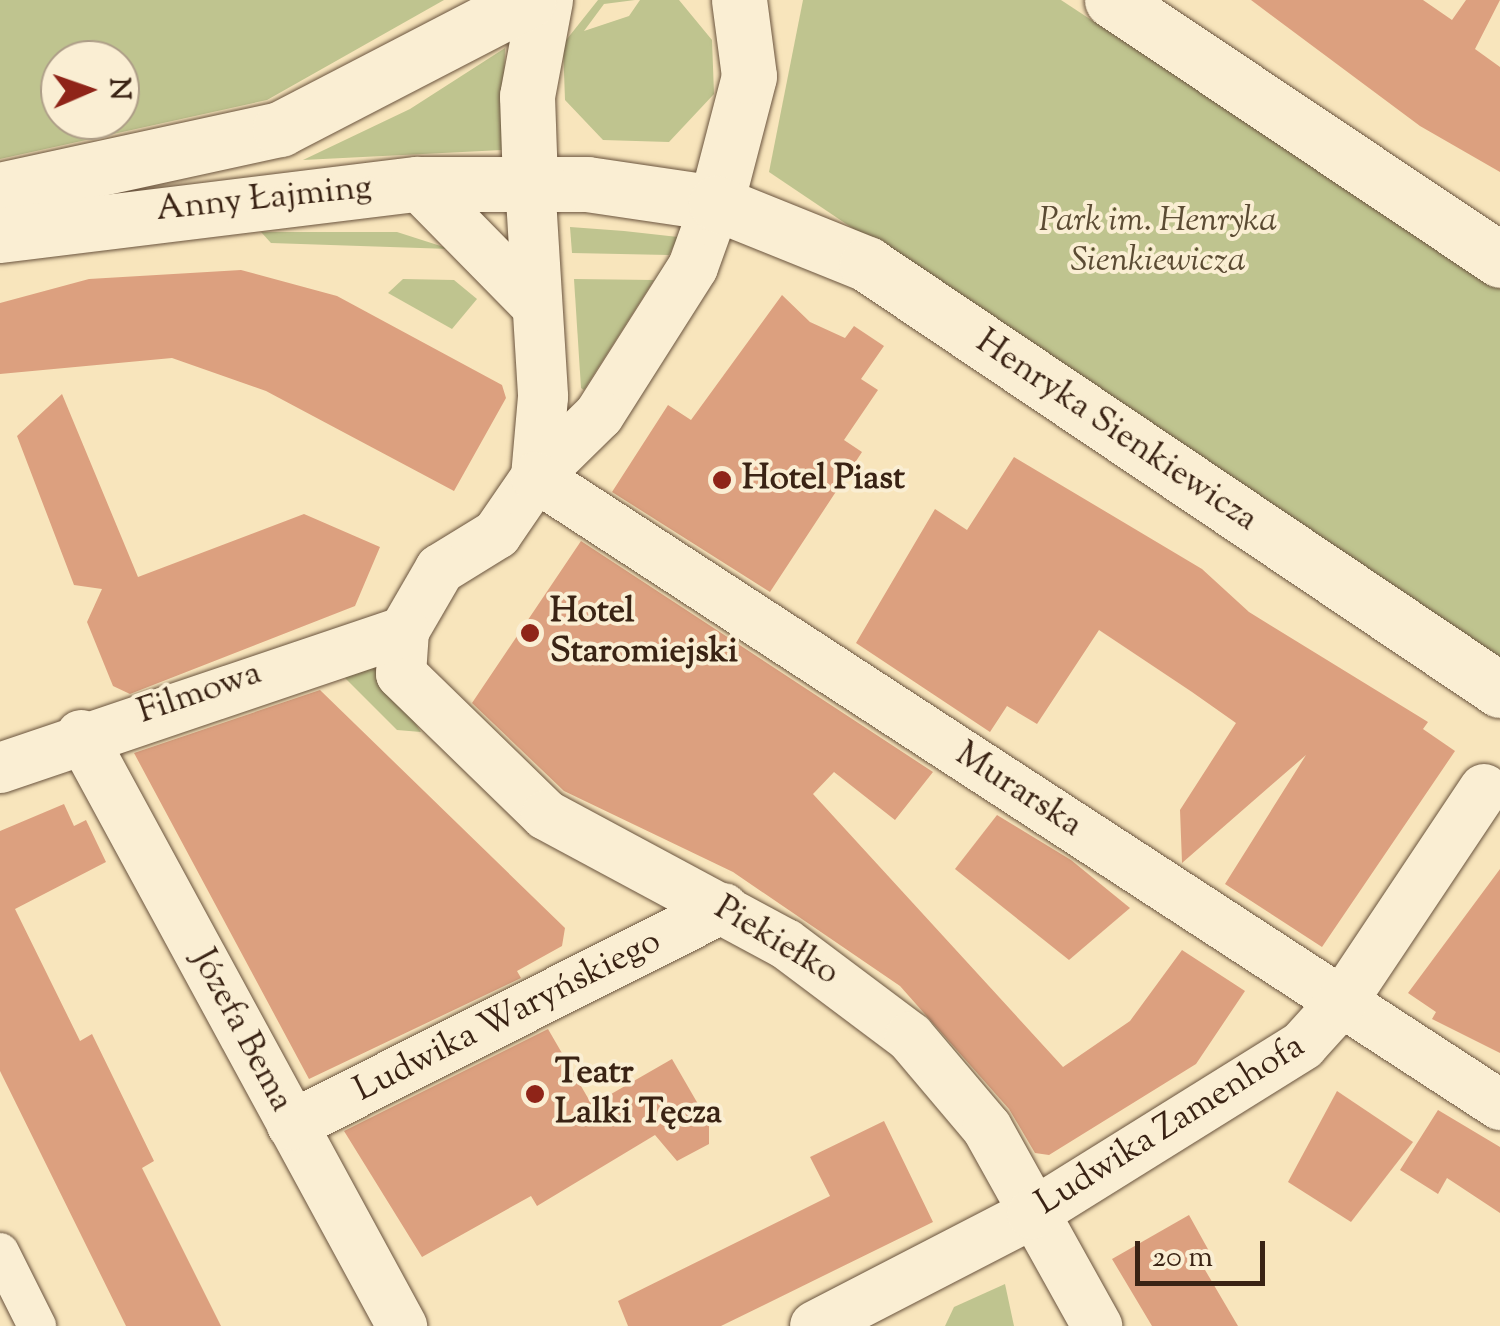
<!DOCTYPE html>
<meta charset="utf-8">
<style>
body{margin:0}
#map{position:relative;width:1500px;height:1326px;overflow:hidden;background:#f8e5bc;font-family:"Sorts Mill Goudy",serif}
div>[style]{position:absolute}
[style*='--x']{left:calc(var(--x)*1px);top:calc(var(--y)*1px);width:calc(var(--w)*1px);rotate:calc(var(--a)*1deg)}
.green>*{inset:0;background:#bfc48f}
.building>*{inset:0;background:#dca07f}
.roads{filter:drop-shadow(0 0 2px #6a543e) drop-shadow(0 0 2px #6a543e)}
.pedestrian>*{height:38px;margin:-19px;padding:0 19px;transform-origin:19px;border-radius:19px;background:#faeed3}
.minor>*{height:50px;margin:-25px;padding:0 25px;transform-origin:25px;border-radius:25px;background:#faeed3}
.tertiary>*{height:55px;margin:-27.5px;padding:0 27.5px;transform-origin:27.5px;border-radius:27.5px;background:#faeed3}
.secondary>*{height:55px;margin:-27.5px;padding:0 27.5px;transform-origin:27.5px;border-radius:27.5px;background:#faeed3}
.dots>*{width:28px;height:28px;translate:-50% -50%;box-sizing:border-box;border:5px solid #faeed3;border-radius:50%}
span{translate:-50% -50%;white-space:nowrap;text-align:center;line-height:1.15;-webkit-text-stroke:8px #faeed3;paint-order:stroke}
.street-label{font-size:35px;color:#3a2314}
.park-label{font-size:35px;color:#5b4b33;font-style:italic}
.poi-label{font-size:35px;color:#3a2314;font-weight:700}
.left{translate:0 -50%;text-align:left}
.north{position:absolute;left:40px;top:40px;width:100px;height:100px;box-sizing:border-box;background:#faeed3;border:2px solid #ad9d87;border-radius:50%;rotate:88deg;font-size:28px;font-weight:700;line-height:40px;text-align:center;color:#3a2314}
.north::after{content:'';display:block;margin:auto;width:35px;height:45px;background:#8f2418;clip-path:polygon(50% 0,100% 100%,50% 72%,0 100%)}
.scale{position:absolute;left:1135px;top:1241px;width:130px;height:45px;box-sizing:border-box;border:5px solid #3a2314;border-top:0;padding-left:12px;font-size:30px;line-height:35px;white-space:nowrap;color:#3a2314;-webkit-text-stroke:8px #faeed3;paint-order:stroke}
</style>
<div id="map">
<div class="green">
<i style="clip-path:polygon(evenodd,0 0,444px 0,267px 100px,0 159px,0 0,60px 60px,120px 60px,120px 120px,60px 120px,60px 60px)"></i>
<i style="clip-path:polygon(598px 0,635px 0,604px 4px,584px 31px,629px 16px,640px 0,679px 0,712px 40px,714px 94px,669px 142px,603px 140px,565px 100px,563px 44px)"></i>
<i style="clip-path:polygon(803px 0,1061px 0,1500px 289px,1500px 664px,769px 172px)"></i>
<i style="clip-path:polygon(505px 48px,502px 150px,303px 160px,410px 109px)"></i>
<i style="clip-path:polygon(570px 227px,624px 231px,678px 237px,669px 255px,572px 253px)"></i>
<i style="clip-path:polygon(261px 232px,397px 232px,450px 249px,271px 243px)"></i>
<i style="clip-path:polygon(403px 279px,454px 280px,477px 299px,452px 329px,388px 293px)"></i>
<i style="clip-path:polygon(574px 279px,654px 280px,584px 390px,581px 388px)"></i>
<i style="clip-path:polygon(330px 663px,376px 664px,421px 732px,397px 730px)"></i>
<i style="clip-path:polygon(1005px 1284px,1014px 1326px,945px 1326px,954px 1307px)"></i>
</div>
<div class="building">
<i style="clip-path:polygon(1251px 0,1423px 0,1452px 20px,1466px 0,1500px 0,1475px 49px,1500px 67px,1500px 172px,1420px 126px)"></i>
<i style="clip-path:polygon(241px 270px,337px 296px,502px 385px,506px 398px,454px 491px,266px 391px,172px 358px,0 374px,0 303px,89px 279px)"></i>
<i style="clip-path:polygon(782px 295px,810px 322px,845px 338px,854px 326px,884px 346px,861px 379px,878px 390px,844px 440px,862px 452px,770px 592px,612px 492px,668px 405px,691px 420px)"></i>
<i style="clip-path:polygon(62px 394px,138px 577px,304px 514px,380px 547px,355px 606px,130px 694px,113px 686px,87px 622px,102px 589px,74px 585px,17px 436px)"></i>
<i style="clip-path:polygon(1014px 457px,1202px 569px,1249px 612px,1428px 722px,1423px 729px,1455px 751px,1322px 947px,1225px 884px,1306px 755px,1182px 863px,1180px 810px,1236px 723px,1192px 692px,1099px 630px,1037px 724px,1007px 706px,990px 732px,856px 643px,935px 509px,967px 530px)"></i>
<i style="clip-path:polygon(581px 541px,933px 772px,895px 820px,834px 772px,813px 794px,1063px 1067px,1130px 1021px,1182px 950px,1245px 991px,1196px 1064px,1049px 1155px,1035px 1153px,1009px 1109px,900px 986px,733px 872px,564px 791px,472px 703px)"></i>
<i style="clip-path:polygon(320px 690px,565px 928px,562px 946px,517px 971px,521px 978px,309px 1079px,134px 753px)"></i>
<i style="clip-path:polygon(64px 804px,74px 826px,86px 820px,106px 862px,15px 909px,80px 1041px,92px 1034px,154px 1161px,142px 1168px,221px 1326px,126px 1326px,0 1071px,0 831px)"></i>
<i style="clip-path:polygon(997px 815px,1071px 860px,1130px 908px,1069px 960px,955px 869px)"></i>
<i style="clip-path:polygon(1500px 869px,1500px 1053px,1432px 1019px,1436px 1012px,1408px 993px)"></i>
<i style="clip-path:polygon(548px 1029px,592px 1105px,672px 1059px,709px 1123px,709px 1144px,677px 1161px,655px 1135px,537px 1206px,531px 1196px,422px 1257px,344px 1131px)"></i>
<i style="clip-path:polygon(1337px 1091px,1413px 1142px,1351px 1222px,1288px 1182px)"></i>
<i style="clip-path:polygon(1438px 1110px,1500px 1147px,1500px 1213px,1447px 1178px,1438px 1194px,1400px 1170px)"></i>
<i style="clip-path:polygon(884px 1121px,933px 1222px,721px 1326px,628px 1326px,618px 1301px,830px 1196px,810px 1157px)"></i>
<i style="clip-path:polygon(1189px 1215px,1209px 1251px,1198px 1258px,1238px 1326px,1152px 1326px,1112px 1259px)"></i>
</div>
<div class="roads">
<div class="pedestrian">
<i style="--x:0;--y:1252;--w:83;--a:63.4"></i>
</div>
<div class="minor">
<i style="--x:530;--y:182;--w:215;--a:86.5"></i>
<i style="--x:543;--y:397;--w:80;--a:95"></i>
<i style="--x:417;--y:184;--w:170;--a:45.5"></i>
<i style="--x:716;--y:203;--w:68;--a:109.8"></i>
<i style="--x:693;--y:267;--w:175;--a:122.4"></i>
<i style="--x:599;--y:415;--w:88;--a:135.5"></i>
<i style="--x:536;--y:477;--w:69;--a:124.4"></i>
<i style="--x:497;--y:534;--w:67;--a:148.4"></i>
<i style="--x:440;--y:569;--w:72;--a:120.1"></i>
<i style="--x:404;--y:631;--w:43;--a:94"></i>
<i style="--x:401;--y:674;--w:202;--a:44.2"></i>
<i style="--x:546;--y:815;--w:272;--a:28.3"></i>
<i style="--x:786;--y:944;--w:155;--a:36.9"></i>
<i style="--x:910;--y:1037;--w:119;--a:49.8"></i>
<i style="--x:987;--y:1128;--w:227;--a:60.9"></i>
<i style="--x:536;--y:477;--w:1151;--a:33.08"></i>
<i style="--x:81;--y:735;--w:673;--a:61.49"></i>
<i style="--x:0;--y:768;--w:427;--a:-18.7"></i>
<i style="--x:292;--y:1125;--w:483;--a:-26.7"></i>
<i style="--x:815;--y:1326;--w:244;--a:-27.3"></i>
<i style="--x:1032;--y:1214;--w:319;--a:-31.9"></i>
<i style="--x:1303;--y:1045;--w:58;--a:-47.8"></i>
<i style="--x:1342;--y:1002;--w:256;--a:-56.3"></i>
</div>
<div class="tertiary">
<i style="--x:530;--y:182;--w:86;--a:-92"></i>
<i style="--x:527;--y:96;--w:98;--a:-79.4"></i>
<i style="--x:716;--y:203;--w:131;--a:-75.4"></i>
<i style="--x:749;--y:76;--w:77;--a:-97.5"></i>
</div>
<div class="secondary">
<i style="--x:1112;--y:0;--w:467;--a:33.8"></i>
<i style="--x:0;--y:190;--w:287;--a:-12.3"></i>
<i style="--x:280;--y:129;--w:280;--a:-27.4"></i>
<i style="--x:0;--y:235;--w:420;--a:-7"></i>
<i style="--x:417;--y:184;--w:170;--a:0"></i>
<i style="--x:587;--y:184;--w:130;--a:8.4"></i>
<i style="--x:716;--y:203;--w:163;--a:22"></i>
<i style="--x:867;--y:264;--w:763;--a:33.94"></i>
</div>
</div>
<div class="dots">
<i style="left:722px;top:480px;background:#8f2418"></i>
<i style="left:530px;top:633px;background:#8f2418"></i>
<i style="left:535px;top:1094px;background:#8f2418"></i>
</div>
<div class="street-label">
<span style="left:264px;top:200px;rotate:-6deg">Anny Łajming</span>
<span style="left:1116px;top:432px;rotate:34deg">Henryka Sienkiewicza</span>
<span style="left:200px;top:694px;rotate:-19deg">Filmowa</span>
<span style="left:1018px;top:791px;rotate:33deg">Murarska</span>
<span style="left:776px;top:942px;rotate:31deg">Piekiełko</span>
<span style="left:508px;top:1017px;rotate:-27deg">Ludwika Waryńskiego</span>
<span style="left:241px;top:1031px;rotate:62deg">Józefa Bema</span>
<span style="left:1171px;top:1126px;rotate:-32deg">Ludwika Zamenhofa</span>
</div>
<div class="park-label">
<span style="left:1158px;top:242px">Park im. Henryka<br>Sienkiewicza</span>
</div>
<div class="poi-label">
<span class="left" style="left:742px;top:480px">Hotel Piast</span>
<span class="left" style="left:550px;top:633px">Hotel<br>Staromiejski</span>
<span class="left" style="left:555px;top:1094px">Teatr<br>Lalki Tęcza</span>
</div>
<div class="north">N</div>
<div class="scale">20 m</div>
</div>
